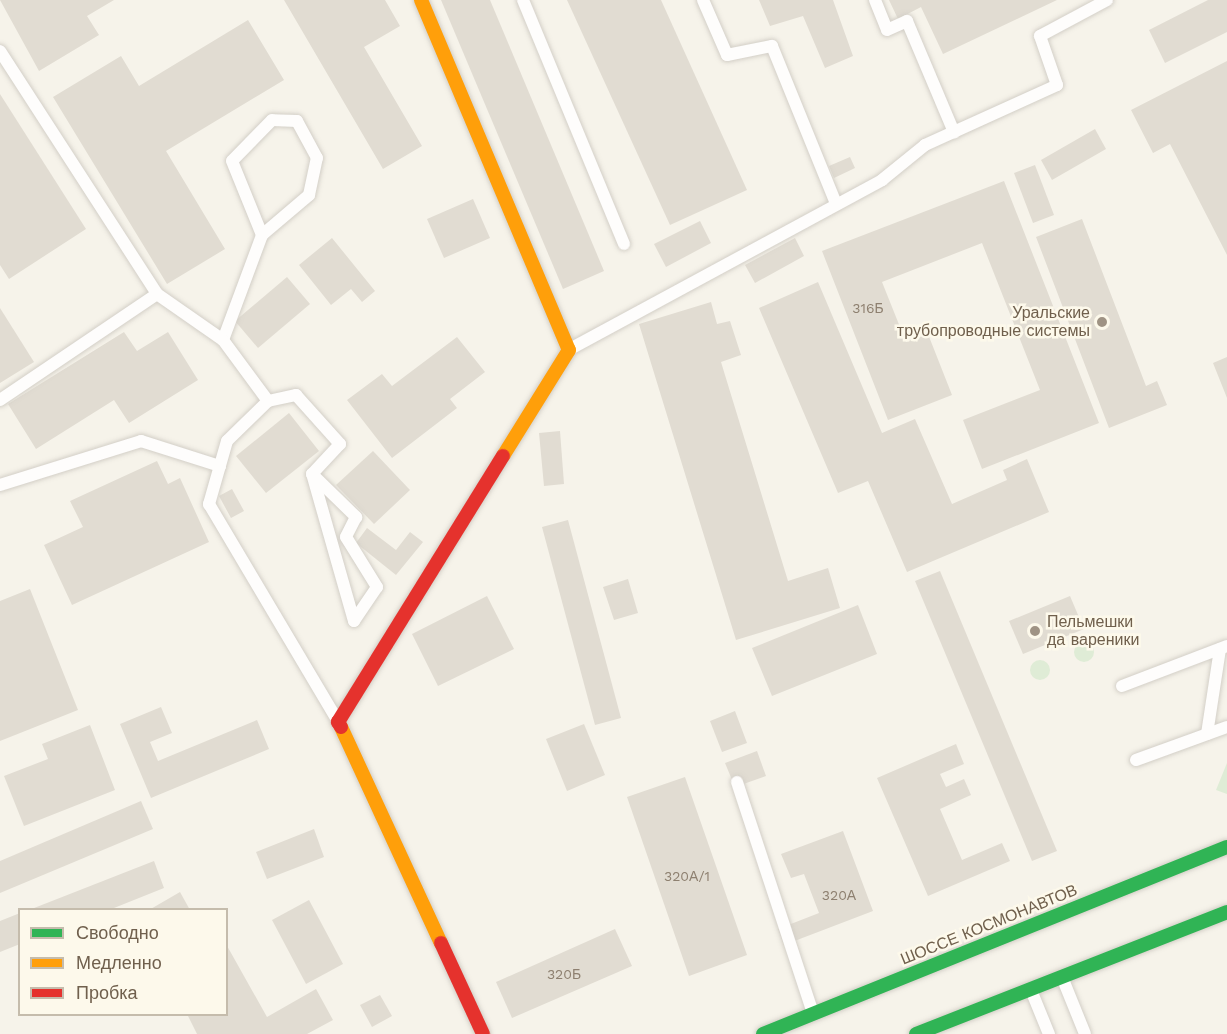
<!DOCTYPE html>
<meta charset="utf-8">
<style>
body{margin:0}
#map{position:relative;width:1227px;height:1034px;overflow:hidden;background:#f6f3ea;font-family:"Work Sans",sans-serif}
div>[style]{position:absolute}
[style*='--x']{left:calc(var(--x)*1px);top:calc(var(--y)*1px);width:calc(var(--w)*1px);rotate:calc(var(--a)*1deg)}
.green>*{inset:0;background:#dfecd6}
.round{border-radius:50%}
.building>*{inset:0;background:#e1dcd2}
.roads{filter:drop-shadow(0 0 2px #d3cfc7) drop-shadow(0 0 2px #d3cfc7)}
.lane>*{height:12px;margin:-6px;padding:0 6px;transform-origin:6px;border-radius:6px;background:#fefdfc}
.fast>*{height:14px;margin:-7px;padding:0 7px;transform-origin:7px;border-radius:7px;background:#30b455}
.slow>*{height:14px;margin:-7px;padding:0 7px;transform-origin:7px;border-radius:7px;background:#ff9f0a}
.jam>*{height:14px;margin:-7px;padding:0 7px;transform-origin:7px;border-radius:7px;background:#e5322d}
.dots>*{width:16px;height:16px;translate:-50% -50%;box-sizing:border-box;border:3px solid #fdf9eb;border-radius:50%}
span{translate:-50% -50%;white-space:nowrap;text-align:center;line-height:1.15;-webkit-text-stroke:5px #fdf9eb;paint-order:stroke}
.number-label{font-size:14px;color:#8e8070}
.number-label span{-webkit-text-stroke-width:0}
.poi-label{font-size:16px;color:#70604d}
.right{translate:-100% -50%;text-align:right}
.left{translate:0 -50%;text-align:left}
.street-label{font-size:16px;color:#70604d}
.legend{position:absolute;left:18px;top:908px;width:210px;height:108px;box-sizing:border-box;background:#fdf9eb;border:2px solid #c5bcac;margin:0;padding:8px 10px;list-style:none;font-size:18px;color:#70604d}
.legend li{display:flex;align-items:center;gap:12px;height:30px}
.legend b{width:30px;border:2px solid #c5bcac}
</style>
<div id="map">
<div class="green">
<i class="round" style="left:1074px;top:642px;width:20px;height:20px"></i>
<i class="round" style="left:1030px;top:660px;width:20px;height:20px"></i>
<i style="clip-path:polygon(1227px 763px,1227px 794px,1216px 790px)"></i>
</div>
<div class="building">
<i style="clip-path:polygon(0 0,114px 0,87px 16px,99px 35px,39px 71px)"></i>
<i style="clip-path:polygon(284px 0,385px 0,400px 26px,364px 47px,422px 146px,383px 169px)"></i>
<i style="clip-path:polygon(441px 0,490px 0,604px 271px,563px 289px)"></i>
<i style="clip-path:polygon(567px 0,661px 0,747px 190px,670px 225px)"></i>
<i style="clip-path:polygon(759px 0,833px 0,853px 56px,825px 68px,803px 16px,770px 26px)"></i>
<i style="clip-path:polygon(889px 0,1057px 0,943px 54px,921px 7px,898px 19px)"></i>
<i style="clip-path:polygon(1208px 0,1227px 0,1227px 32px,1165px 63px,1149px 30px)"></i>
<i style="clip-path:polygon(248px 20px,284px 80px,166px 151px,225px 249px,167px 284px,53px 97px,121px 56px,139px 86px)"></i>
<i style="clip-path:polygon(1227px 61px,1227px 255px,1170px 144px,1153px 153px,1131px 110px)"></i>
<i style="clip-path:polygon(0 94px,86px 229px,9px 279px,0 265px)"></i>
<i style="clip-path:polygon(1095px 129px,1106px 149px,1052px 180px,1041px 160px)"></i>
<i style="clip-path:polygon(850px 157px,855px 168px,834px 178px,829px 166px)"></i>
<i style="clip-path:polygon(1035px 165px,1054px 215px,1033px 223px,1014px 173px)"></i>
<i style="clip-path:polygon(1004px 181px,1099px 423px,982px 469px,963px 420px,1040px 390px,982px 243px,882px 282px,906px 342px,928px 334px,952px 395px,888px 420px,822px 251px)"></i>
<i style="clip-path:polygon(473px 199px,490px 238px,444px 258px,427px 219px)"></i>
<i style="clip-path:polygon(1082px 219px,1146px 386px,1157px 381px,1167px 405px,1109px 428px,1036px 237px)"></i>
<i style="clip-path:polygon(700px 221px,711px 243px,666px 267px,654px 244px)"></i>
<i style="clip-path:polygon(332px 238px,375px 291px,362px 302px,351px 289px,331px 305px,299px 265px)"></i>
<i style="clip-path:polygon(795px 238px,804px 256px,755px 283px,745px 265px)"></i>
<i style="clip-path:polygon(287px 277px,310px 304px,258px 348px,235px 321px)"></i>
<i style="clip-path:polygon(818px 282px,882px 433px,915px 419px,952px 504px,1007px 480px,1003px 470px,1027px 459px,1049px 512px,907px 572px,868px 481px,838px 493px,759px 308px)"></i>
<i style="clip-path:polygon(711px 302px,717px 324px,730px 321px,741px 355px,721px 362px,788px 581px,828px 568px,840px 608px,736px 640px,639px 324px)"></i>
<i style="clip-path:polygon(0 308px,34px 362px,0 383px)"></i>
<i style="clip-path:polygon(124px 332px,137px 351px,168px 332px,198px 380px,129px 423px,114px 400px,36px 449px,8px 404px)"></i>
<i style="clip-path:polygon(457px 337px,485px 372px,450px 399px,457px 408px,392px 458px,347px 400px,382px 374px,392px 386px)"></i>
<i style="clip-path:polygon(1227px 357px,1227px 398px,1213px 363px)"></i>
<i style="clip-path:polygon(289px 413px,319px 451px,266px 493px,236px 456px)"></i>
<i style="clip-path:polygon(560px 431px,564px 484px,544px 486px,539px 433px)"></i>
<i style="clip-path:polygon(373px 451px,410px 490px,374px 524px,336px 485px)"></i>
<i style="clip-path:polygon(157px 461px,168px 484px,180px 478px,209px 542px,72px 605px,44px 545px,83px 527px,70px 501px)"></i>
<i style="clip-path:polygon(232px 489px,244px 511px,231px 518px,219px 496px)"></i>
<i style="clip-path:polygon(568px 520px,621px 718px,595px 725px,542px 527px)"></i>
<i style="clip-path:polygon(367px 528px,396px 550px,410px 532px,423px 542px,396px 575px,356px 543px)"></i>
<i style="clip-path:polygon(940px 571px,1057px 851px,1032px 861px,915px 581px)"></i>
<i style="clip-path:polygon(628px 579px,638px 613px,614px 620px,603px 587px)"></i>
<i style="clip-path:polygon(30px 589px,78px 710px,0 741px,0 601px)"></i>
<i style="clip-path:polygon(487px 596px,514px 649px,438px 686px,412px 634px)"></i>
<i style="clip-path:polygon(1070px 596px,1084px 629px,1023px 654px,1009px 621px)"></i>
<i style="clip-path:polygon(858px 605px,877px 654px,772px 696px,752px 648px)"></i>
<i style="clip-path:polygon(161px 707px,172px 733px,150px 742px,158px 761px,257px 720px,269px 749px,151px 798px,120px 724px)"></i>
<i style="clip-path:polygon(735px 711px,747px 743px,722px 752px,710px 721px)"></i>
<i style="clip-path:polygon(584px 724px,605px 775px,567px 791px,546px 739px)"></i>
<i style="clip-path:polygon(90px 725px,115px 790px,24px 826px,4px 776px,48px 759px,42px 744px)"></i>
<i style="clip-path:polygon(956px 744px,964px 764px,940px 774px,946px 787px,964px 779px,971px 795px,940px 809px,962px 860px,1002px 843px,1010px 861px,928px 896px,877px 778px)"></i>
<i style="clip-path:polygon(757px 751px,766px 776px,735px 787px,725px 763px)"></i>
<i style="clip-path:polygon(685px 777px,747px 955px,689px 976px,627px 797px)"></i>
<i style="clip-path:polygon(141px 801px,153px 829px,0 893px,0 861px)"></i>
<i style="clip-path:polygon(314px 829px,324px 857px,267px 879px,256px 852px)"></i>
<i style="clip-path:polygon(843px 831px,873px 911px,784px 945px,778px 929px,819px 913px,804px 874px,791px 878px,781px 854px)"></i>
<i style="clip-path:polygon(154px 861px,164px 888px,109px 910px,29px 910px)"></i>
<i style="clip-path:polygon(180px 892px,190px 910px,149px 910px)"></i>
<i style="clip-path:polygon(309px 900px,343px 964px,306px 984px,272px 920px)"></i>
<i style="clip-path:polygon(20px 913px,20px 944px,0 952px,0 921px)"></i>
<i style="clip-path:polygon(615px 929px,632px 966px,512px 1018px,496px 982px)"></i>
<i style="clip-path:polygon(226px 944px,267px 1017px,316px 989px,333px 1020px,307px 1034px,197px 1034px,187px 1014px,226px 1014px)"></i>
<i style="clip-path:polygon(380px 995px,392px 1016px,372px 1027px,360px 1005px)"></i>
</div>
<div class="roads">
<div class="lane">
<i style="--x:523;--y:0;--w:264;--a:67.5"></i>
<i style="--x:703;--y:0;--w:60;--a:66.4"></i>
<i style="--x:727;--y:55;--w:46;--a:-11.3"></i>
<i style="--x:772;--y:46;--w:170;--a:67.9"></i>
<i style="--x:875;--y:0;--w:32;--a:68"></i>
<i style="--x:887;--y:30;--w:22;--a:-24"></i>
<i style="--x:907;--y:21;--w:121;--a:67.1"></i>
<i style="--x:0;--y:51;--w:289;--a:57.1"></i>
<i style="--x:223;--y:340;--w:112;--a:-69.6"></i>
<i style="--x:262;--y:235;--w:62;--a:-40.4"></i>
<i style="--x:309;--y:195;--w:38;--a:-78"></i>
<i style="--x:317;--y:158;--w:42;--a:-118.4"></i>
<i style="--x:297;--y:121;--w:25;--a:-178"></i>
<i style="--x:272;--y:120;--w:57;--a:134.3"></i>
<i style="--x:232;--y:161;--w:80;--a:67.9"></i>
<i style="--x:570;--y:349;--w:355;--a:-28.4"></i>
<i style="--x:882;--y:180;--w:55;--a:-39.1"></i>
<i style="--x:925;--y:145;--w:145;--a:-24.4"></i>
<i style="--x:1057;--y:85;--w:52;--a:-109.1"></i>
<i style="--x:1040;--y:36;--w:76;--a:-28.2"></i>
<i style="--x:0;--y:400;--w:189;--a:-34"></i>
<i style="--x:157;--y:294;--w:80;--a:34.9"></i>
<i style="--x:223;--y:340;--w:76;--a:53.6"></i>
<i style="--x:268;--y:401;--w:57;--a:135.7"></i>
<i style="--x:227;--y:441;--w:66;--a:105.9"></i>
<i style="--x:209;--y:504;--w:251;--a:59.3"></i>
<i style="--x:268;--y:401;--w:29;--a:-12"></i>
<i style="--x:296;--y:395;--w:66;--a:48.1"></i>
<i style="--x:340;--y:444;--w:41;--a:133"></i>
<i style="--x:312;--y:474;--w:62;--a:44.3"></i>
<i style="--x:356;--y:517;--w:22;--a:117"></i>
<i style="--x:346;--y:537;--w:59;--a:58.2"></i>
<i style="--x:377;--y:587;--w:41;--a:124.1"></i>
<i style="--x:354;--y:621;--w:153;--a:-105.9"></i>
<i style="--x:0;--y:485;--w:148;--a:-17.3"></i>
<i style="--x:141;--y:441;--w:83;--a:17.6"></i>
<i style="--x:1122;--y:686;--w:112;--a:-20.9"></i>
<i style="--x:1207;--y:734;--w:86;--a:-81.3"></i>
<i style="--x:1136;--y:760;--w:97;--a:-19.9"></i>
<i style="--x:737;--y:782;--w:243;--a:71.8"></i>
<i style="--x:1062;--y:977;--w:61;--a:68"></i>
<i style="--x:1031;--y:990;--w:48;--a:67.8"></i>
</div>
<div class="fast">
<i style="--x:763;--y:1034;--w:500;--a:-21.95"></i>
<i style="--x:916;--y:1034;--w:334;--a:-21.4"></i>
</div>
<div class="slow">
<i style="--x:421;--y:0;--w:380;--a:67.1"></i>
<i style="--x:569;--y:350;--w:125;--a:121.9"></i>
<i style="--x:341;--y:727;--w:238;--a:65.2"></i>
</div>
<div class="jam">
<i style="--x:341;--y:727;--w:6;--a:-121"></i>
<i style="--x:338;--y:722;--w:313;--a:-58.2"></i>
<i style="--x:441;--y:943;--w:100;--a:65.2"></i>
</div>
</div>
<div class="dots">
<i style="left:1102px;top:322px;background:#9f9384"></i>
<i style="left:1035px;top:631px;background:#9f9384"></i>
</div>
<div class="number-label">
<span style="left:868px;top:308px">316Б</span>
<span style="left:687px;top:876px">320А/1</span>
<span style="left:839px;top:895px">320А</span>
<span style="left:564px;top:974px">320Б</span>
</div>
<div class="poi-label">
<span class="right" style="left:1090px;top:322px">Уральские<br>трубопроводные системы</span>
<span class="left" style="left:1047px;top:631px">Пельмешки<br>да вареники</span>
</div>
<div class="street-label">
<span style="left:989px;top:925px;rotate:-22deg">ШОССЕ КОСМОНАВТОВ</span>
</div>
<ul class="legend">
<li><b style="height:8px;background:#30b455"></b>Свободно</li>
<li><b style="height:8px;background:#ff9f0a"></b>Медленно</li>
<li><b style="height:8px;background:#e5322d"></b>Пробка</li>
</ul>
</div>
